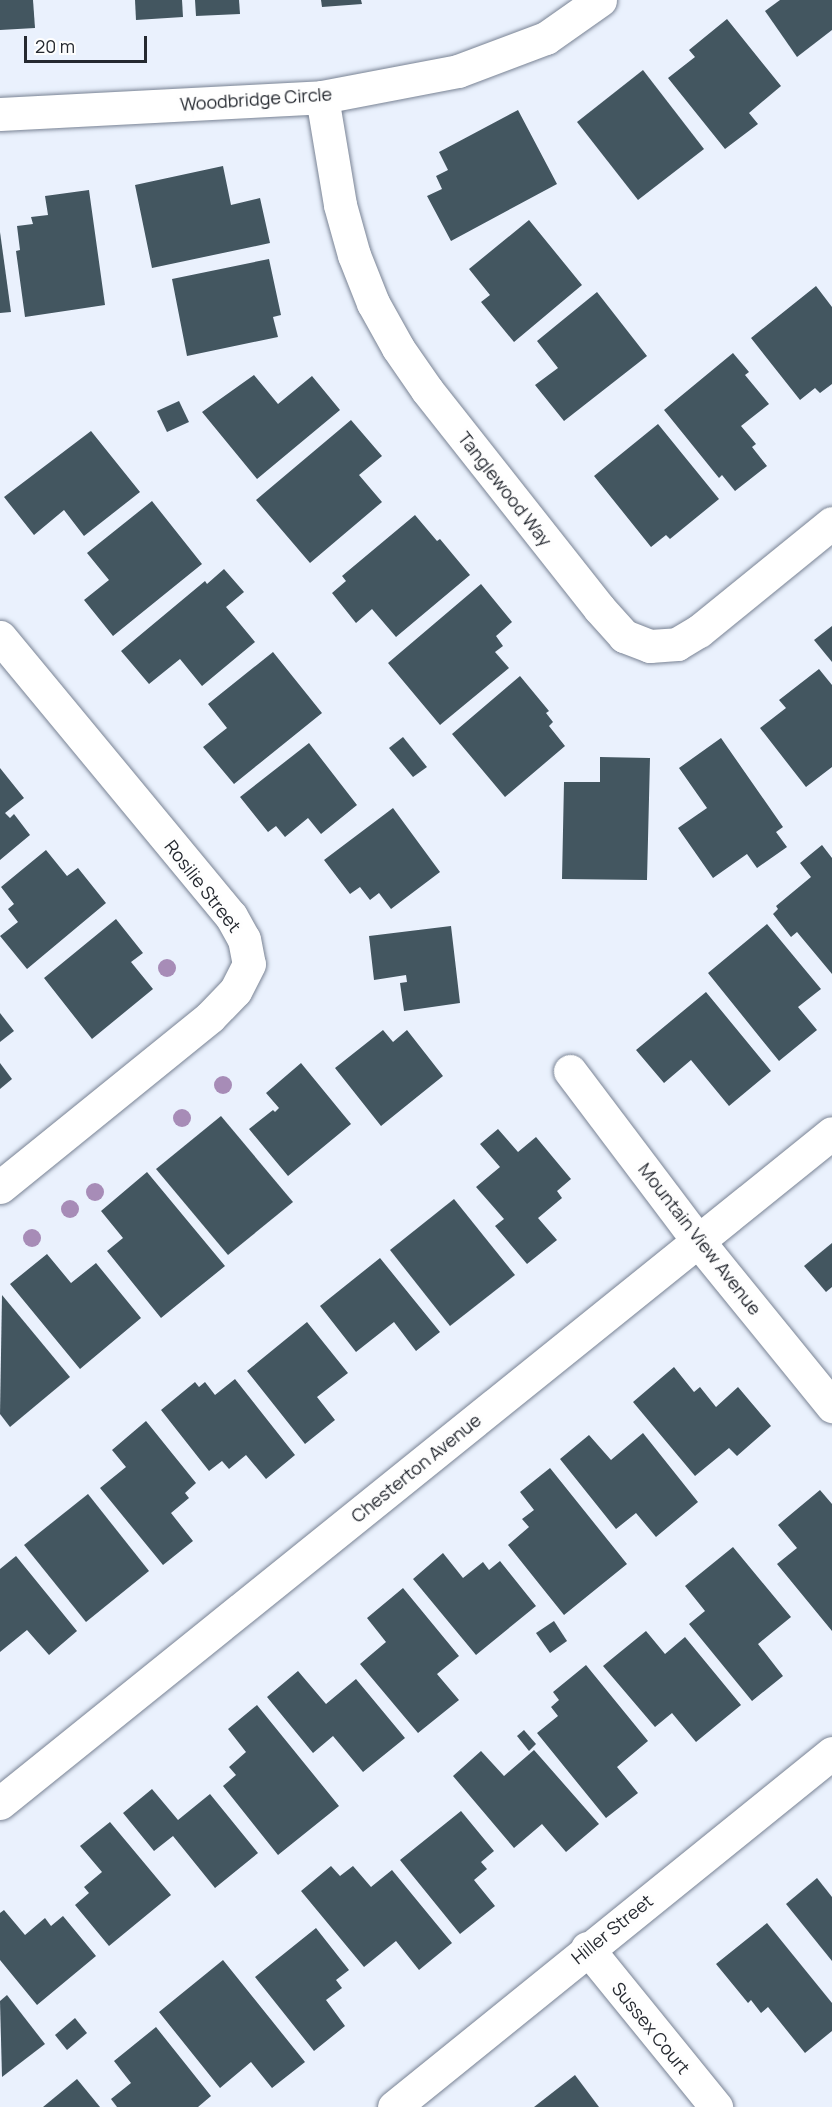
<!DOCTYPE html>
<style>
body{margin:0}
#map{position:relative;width:832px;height:2107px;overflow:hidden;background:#eaf1fd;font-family:Manrope,sans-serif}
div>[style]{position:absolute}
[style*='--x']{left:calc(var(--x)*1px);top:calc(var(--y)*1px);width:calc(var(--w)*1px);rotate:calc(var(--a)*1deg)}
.building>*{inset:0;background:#435660}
.roads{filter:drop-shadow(0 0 2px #798394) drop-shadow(0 0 2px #798394)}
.minor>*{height:33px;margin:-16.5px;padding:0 16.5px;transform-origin:16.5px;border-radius:16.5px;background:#fff}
.trees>*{width:18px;height:18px;margin:-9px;border-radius:50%;background:#a78cb7}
span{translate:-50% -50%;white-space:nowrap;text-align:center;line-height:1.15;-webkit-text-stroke:6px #fefefe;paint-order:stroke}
.street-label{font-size:18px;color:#252930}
.scale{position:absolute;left:24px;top:36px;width:123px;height:27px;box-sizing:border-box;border:3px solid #252930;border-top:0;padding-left:8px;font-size:18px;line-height:21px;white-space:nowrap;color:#252930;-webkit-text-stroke:4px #fefefe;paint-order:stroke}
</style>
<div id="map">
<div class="building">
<i style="clip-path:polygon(0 0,33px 0,35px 28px,0 30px)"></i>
<i style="clip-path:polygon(135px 0,182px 0,183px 17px,136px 20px)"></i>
<i style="clip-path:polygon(195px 0,239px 0,240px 14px,196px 16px)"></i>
<i style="clip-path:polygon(321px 0,361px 0,362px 4px,322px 7px)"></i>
<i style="clip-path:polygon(780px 0,832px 0,832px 30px,797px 57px,765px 11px)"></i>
<i style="clip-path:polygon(727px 19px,781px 86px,749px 113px,758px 124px,725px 149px,668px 78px,695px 57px,689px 50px)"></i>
<i style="clip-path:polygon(643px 70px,704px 149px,638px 200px,577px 122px)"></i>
<i style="clip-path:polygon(518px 110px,557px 184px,451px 241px,427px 196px,442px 189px,436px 176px,448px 170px,439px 152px)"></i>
<i style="clip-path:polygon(223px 166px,231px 205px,260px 198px,270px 243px,152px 268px,135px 185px)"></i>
<i style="clip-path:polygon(89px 190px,105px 305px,25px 317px,16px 251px,20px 250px,17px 226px,33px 224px,31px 217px,48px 215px,45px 196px)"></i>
<i style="clip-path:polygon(529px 220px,582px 285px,514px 342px,481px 302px,490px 295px,469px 269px)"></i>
<i style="clip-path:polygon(0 232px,11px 312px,0 313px)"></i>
<i style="clip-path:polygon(269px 259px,281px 315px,273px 317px,278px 337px,187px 356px,172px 279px)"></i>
<i style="clip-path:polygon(816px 286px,832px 307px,832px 384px,820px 393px,815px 388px,800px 400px,751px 338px)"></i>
<i style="clip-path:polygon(597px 292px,647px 356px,564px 421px,535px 385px,558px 368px,537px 341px)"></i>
<i style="clip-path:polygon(733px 353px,749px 372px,745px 375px,769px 404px,741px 426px,756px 444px,752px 447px,767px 466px,735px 491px,722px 475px,719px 478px,664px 410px)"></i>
<i style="clip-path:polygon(254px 375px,278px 404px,312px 376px,340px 410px,257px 479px,202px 412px)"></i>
<i style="clip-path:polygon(179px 401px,189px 422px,167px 432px,157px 411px)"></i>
<i style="clip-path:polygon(351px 420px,382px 456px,359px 475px,382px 502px,310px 563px,256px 500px)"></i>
<i style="clip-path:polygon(658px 424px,719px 499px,670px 539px,666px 535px,651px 547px,594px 476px)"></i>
<i style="clip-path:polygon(91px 431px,140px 492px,84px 536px,64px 510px,34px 535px,4px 497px)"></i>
<i style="clip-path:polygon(152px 501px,202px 564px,113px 636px,84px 600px,109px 580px,87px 553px)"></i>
<i style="clip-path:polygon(415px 515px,437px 541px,440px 539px,470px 575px,396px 637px,372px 609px,356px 623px,332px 593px,346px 581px,342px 576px)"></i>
<i style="clip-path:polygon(224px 569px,244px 592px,226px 607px,255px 642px,202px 686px,180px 659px,149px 684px,121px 651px,205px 581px,207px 584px)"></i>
<i style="clip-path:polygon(481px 584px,512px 622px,496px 636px,503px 646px,495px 652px,509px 668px,440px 725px,388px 663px)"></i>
<i style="clip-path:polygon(832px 626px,832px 662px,814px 640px)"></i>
<i style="clip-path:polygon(273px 652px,322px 713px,234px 784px,203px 747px,227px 728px,208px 704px)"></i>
<i style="clip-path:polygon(819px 669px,832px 685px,832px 767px,806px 787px,760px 728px,786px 708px,779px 700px)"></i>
<i style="clip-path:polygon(520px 676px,549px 711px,546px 713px,553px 722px,549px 726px,565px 746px,505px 797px,452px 734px)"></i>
<i style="clip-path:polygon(403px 737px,427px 767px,413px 777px,389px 748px)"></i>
<i style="clip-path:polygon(721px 738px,783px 827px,776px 832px,787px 847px,757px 868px,747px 854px,713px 878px,678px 828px,707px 808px,679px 768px)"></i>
<i style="clip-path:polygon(309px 743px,357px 805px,321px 834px,308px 818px,285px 837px,276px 826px,268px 832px,240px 797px)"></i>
<i style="clip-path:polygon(600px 757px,650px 758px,647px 880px,562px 879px,564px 782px,600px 782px)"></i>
<i style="clip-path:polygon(0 768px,24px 798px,5px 813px,10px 818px,14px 814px,30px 835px,0 860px)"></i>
<i style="clip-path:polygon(393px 808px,440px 872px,391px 909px,379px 893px,370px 900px,360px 887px,350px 894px,324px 860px)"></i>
<i style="clip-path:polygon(822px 845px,832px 858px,832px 974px,797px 932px,791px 937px,773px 914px,778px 909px,776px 906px,811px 877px,800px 863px)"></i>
<i style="clip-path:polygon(46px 850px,67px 876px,78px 868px,106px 903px,27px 969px,0 936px,18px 922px,8px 909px,14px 904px,1px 887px)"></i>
<i style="clip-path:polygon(116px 919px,143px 953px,131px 962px,153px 989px,92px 1039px,44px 978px)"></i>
<i style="clip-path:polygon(767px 924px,821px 989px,798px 1007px,817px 1030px,779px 1061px,708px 973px)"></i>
<i style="clip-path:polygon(451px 926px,460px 1003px,404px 1011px,400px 983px,407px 982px,406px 975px,374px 980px,369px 936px)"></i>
<i style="clip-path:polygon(706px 992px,771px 1071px,729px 1106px,691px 1060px,664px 1083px,636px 1050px)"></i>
<i style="clip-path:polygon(0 1013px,14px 1031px,0 1042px)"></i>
<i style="clip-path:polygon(383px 1030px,393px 1042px,407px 1030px,443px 1076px,381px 1126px,335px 1068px)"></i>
<i style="clip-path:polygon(0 1063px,12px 1079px,0 1089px)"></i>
<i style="clip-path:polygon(301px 1063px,351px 1124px,288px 1176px,249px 1129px,273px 1110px,275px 1112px,279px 1108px,266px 1093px)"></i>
<i style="clip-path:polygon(221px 1116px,293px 1202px,228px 1255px,156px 1169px)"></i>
<i style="clip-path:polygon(498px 1129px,518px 1152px,536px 1137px,571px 1179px,557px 1191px,562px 1198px,538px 1218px,557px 1240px,527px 1264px,495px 1226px,504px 1219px,476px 1187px,500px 1167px,480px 1144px)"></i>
<i style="clip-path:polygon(147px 1172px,225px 1266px,161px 1318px,107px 1251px,123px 1238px,101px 1211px)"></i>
<i style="clip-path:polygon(454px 1199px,515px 1275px,450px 1326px,390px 1250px)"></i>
<i style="clip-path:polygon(832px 1243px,832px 1287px,826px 1292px,804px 1266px)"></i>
<i style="clip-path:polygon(47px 1254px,71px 1283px,96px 1263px,141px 1318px,80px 1369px,10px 1284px)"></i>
<i style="clip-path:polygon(380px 1258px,440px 1332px,416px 1351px,394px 1322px,356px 1352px,320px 1306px)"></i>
<i style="clip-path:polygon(2px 1295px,70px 1377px,10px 1427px,0 1414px)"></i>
<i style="clip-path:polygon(307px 1322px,348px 1373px,317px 1397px,335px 1420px,305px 1444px,247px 1371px)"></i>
<i style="clip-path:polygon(674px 1367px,694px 1392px,700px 1387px,716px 1407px,738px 1387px,771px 1426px,737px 1456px,729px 1448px,695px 1476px,633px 1402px)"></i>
<i style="clip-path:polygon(235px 1379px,295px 1455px,266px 1479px,246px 1455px,229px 1469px,222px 1461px,209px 1471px,161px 1410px,195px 1382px,199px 1387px,205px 1382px,215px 1395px)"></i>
<i style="clip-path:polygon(146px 1421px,196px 1483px,185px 1493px,189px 1498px,171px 1513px,193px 1541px,163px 1565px,100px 1488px,126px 1467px,112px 1450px)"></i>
<i style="clip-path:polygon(643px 1433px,698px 1502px,656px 1537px,636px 1513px,616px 1529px,560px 1459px,589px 1435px,611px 1460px)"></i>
<i style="clip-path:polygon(550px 1468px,627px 1564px,564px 1615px,508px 1545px,529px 1527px,522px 1519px,534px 1510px,520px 1492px)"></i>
<i style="clip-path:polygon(820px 1490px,832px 1504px,832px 1631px,777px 1564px,797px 1548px,778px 1525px)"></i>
<i style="clip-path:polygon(88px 1494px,149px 1571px,86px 1622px,24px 1545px)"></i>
<i style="clip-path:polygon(733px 1547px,791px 1617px,758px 1644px,783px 1676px,752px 1701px,689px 1624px,705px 1611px,685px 1586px)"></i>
<i style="clip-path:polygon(443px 1553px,463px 1578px,483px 1562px,489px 1570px,500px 1561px,536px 1606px,476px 1655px,413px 1579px)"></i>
<i style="clip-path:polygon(16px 1556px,77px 1631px,49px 1655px,27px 1630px,0 1652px,0 1569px)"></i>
<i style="clip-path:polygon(403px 1588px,459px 1656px,437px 1674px,459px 1700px,418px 1733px,360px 1664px,386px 1642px,367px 1618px)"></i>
<i style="clip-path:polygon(554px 1621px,567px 1641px,550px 1653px,536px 1633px)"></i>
<i style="clip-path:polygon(646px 1631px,665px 1654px,685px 1637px,741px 1705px,696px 1742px,672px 1713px,655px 1727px,603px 1666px)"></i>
<i style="clip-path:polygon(586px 1665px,648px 1741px,617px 1767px,638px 1793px,606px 1818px,537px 1733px,558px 1716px,551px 1707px,559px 1700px,553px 1692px)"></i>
<i style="clip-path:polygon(298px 1671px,326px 1704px,356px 1679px,405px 1738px,363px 1772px,333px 1736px,313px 1753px,267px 1697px)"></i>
<i style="clip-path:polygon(257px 1705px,339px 1806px,278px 1855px,223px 1786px,236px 1775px,229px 1767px,246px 1752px,228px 1729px)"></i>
<i style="clip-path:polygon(524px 1730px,536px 1744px,529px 1751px,517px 1736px)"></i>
<i style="clip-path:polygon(534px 1750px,599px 1824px,566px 1852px,542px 1824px,514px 1848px,453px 1776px,481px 1751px,504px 1776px)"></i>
<i style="clip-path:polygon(152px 1789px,178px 1820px,210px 1794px,258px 1853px,215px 1888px,173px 1836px,154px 1851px,123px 1813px)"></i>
<i style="clip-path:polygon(461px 1811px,494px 1851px,481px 1862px,487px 1869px,474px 1880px,495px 1906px,460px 1934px,400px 1860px)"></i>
<i style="clip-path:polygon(110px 1822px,171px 1895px,109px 1946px,75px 1905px,89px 1893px,84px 1887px,102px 1872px,80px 1846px)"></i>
<i style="clip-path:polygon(331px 1866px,340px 1876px,353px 1866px,371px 1887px,392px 1870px,452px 1943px,419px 1970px,396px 1941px,364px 1967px,301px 1891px)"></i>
<i style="clip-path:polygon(817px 1878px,832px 1897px,832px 1961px,786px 1904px)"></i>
<i style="clip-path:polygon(4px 1910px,25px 1935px,45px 1918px,51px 1926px,63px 1916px,96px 1956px,37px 2005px,0 1960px,0 1913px)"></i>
<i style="clip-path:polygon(767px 1923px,832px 2003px,832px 2031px,805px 2053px,768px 2007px,761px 2013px,751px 2000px,748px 2003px,716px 1964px)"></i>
<i style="clip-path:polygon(316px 1928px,349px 1970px,336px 1980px,342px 1988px,326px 2000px,345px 2026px,314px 2051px,255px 1977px)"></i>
<i style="clip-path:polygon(223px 1960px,305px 2062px,272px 2088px,251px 2062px,220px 2088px,159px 2012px)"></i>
<i style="clip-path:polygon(7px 1995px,45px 2044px,2px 2077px,0 2001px)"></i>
<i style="clip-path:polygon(75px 2018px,87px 2033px,67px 2050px,55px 2035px)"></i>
<i style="clip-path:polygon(156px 2027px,211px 2096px,198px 2107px,117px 2107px,111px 2099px,131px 2083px,114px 2061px)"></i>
<i style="clip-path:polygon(575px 2075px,599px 2107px,534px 2107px)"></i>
<i style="clip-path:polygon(77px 2079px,100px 2107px,43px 2107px)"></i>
</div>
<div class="roads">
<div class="minor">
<i style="--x:322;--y:97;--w:109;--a:80.5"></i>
<i style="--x:340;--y:205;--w:52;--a:74.4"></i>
<i style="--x:354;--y:255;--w:52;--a:68.4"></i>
<i style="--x:373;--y:303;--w:51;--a:60.9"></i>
<i style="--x:398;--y:348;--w:51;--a:55.4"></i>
<i style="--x:427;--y:390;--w:278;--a:51.7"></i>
<i style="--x:599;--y:608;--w:38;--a:48"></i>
<i style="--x:624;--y:636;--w:28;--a:21"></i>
<i style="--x:650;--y:646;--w:27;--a:-4"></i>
<i style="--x:677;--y:644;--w:26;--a:-31"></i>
<i style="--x:699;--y:631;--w:171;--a:-39.1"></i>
<i style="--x:0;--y:114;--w:322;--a:-3"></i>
<i style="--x:322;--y:97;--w:138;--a:-10.8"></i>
<i style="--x:458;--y:71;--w:94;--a:-20.6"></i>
<i style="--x:546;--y:38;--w:66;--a:-35.1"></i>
<i style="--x:0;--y:637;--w:362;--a:50.4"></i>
<i style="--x:231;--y:916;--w:26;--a:61"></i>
<i style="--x:244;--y:939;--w:25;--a:79"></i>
<i style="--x:249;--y:964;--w:30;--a:117"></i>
<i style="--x:235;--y:991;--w:36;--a:134"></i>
<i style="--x:210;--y:1017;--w:270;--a:141"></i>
<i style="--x:570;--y:1071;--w:213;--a:53"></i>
<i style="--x:698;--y:1241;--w:213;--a:50.9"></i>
<i style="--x:0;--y:1803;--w:1068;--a:-38.84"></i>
<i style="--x:587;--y:1948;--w:205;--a:50.9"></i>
<i style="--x:394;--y:2107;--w:563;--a:-38.95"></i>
</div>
</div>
<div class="trees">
<i style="left:167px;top:968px"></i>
<i style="left:223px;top:1085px"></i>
<i style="left:182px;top:1118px"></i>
<i style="left:95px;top:1192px"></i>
<i style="left:70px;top:1209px"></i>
<i style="left:32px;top:1238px"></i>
</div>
<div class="street-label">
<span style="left:256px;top:99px;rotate:-4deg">Woodbridge Circle</span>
<span style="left:505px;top:489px;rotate:52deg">Tanglewood Way</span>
<span style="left:203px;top:886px;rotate:52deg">Rosilie Street</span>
<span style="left:700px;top:1239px;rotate:52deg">Mountain View Avenue</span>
<span style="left:416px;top:1468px;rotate:-39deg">Chesterton Avenue</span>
<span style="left:612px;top:1929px;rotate:-39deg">Hiller Street</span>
<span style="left:651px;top:2028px;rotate:51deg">Sussex Court</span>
</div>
<div class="scale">20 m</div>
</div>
